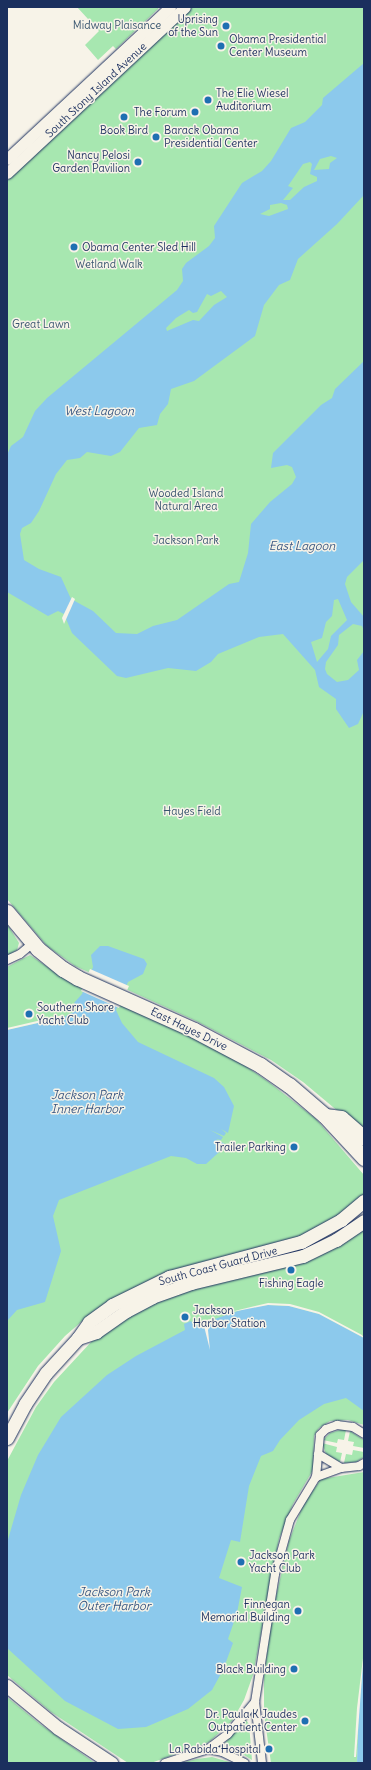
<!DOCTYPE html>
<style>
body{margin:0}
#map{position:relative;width:371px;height:1770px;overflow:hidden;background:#f7f3e8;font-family:Delius,sans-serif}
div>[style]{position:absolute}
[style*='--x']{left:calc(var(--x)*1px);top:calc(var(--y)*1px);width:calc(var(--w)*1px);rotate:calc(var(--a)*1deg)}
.green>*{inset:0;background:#a7e7b0}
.water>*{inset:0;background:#8cc9ec}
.pier>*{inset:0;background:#f7f3e8}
.roads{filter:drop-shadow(0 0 1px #1b2f5e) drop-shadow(0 0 1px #1b2f5e)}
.street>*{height:8px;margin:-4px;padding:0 4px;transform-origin:4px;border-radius:4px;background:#f7f3e8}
.secondary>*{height:11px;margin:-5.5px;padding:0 5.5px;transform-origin:5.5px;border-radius:5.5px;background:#f7f3e8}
.primary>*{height:13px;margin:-6.5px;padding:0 6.5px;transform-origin:6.5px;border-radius:6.5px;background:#f7f3e8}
.highway>*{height:15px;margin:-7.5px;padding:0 7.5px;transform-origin:7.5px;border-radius:7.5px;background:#f7f3e8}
.dots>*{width:11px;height:11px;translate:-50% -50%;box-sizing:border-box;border:2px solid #f7f3e8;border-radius:50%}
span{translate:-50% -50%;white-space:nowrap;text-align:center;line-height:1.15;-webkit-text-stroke:3px #f7f3e8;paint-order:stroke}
.poi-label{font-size:11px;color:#1b2f5e}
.right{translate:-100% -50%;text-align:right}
.left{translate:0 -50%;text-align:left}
.park-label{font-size:11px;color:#37546e}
.street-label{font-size:11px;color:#1b2f5e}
.water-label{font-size:12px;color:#375682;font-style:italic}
.frame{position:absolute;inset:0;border:8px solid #1b2f5e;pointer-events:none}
</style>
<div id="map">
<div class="green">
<i style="clip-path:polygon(77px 7px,158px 7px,158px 9px,116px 49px,113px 46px,98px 60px,85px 45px,99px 31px)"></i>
<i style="clip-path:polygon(190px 7px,364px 7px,364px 1133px,303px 1082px,271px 1060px,196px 1021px,75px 966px,47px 946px,7px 899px,7px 181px,179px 21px)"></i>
<i style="clip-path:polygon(7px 924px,19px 943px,17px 950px,7px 956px)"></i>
<i style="clip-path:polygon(30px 955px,65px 979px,192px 1036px,243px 1064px,270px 1083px,316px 1119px,364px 1175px,364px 1195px,349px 1208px,306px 1235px,185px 1268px,88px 1316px,65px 1336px,38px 1366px,7px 1413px,7px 967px)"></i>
<i style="clip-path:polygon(364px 1228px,364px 1425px,348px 1420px,330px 1421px,319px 1428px,314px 1436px,313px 1470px,293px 1504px,279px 1539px,253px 1675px,244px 1700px,232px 1721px,209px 1742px,151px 1763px,128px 1763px,51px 1712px,7px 1675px,7px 1461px,36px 1407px,54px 1382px,92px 1341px,119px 1320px,172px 1293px,304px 1261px)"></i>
<i style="clip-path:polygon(340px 1430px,346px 1430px,344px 1440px,338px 1439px,337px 1443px,323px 1440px,330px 1433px)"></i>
<i style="clip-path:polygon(350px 1431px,364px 1440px,364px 1448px,353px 1446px,354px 1442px,348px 1441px)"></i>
<i style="clip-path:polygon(322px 1443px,337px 1447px,336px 1452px,342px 1453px,340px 1462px,326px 1454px)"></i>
<i style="clip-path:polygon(353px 1450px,364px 1452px,364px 1457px,356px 1462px,344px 1463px,346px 1454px,352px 1455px)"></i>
<i style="clip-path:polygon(364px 1472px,364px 1652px,357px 1763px,271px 1763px,264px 1714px,264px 1676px,273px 1609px,289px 1541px,303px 1505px,321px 1479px)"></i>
<i style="clip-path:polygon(7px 1697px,40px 1724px,95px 1763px,7px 1763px)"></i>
<i style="clip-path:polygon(246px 1720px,249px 1724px,252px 1760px,225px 1743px)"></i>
<i style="clip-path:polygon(212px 1757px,233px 1763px,181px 1763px,197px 1759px)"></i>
</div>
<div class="water">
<i style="clip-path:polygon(evenodd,364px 63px,364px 195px,337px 224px,298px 259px,290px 280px,279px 285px,264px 305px,255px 336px,194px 381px,171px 389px,168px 404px,160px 414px,157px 425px,139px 428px,120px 452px,111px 456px,87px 452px,80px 458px,67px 460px,56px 474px,39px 511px,31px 523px,22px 528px,20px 534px,24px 560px,39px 569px,61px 577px,71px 599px,93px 611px,116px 633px,137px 634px,153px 626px,177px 620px,229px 584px,239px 582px,248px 553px,251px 524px,270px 502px,292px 484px,296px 477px,292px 467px,287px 465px,271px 468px,273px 453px,321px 405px,332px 398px,335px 389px,364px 361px,364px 560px,347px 577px,345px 584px,351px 602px,364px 617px,364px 631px,362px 626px,353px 624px,339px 635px,338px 645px,326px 662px,325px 669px,327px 674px,337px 682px,348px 680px,359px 670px,357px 660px,364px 651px,364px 711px,358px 724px,349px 728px,336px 709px,336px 699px,319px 687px,315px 670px,283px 634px,259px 637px,218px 654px,211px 662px,196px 671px,168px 668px,126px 678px,117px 676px,72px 633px,64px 614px,58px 611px,48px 616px,7px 592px,7px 455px,11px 446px,23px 437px,35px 411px,47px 398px,177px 290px,183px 281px,182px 269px,186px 263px,209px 246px,215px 238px,214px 226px,242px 183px,262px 171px,271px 161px,291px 128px,305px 122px,322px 105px,323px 98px,364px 63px,331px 156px,337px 158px,330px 163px,329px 169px,314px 170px,320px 159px,331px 156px,364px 63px,310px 162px,312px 164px,310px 174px,317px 177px,317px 181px,304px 187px,290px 200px,283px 200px,293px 188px,288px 186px,303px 164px,310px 162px,364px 63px,281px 203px,287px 205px,288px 209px,269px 216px,260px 214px,270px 209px,270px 205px,281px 203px,364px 63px,221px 291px,227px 297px,214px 305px,199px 321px,193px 320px,167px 331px,166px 328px,176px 318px,189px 310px,193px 313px,197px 312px,207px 294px,211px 296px,221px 291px,364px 63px,338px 599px,347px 620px,331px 636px,328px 649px,317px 662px,311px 642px,322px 638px,326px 622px,332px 616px,334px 600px,338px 599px)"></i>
<i style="clip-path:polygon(100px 946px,108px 946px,144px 959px,147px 964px,143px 974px,128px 982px,116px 1010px,122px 1023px,138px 1042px,214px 1078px,224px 1087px,234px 1106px,228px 1133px,221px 1129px,226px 1133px,224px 1136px,210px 1130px,223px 1137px,221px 1140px,216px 1139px,227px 1145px,206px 1164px,197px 1164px,186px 1158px,171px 1156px,59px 1200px,53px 1216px,61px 1251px,45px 1302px,17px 1310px,7px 1321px,7px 1030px,64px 1017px,81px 1008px,74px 1003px,82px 994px,93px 967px,91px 955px)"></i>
<i style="clip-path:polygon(268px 1305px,289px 1306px,319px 1314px,364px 1338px,364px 1411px,346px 1398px,324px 1404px,299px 1420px,280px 1440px,273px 1451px,261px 1456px,249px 1486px,240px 1542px,231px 1540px,219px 1578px,242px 1587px,237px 1613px,228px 1639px,233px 1643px,223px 1670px,212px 1690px,188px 1709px,146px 1727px,118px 1729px,65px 1701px,7px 1648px,7px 1543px,21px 1495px,38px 1455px,61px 1417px,107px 1375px,136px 1356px,185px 1330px,184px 1324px,191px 1321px,194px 1326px,247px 1308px)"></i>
<i style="clip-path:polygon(364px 1652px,364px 1763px,357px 1763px,359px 1708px)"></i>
</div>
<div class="pier">
<i style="clip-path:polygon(72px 597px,75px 599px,64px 624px,62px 618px)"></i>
<i style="clip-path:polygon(90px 969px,129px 986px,119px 1008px,81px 991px)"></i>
<i style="clip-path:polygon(63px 1015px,64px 1017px,7px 1030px,7px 1028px)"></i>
<i style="clip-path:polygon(268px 1303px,290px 1304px,319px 1312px,362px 1335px,364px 1338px,319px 1314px,289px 1306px,268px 1305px,222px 1314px)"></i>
<i style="clip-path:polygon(213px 1318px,208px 1330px,210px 1350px,203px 1322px)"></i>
<i style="clip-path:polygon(364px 1650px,356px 1757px,354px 1757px,357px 1708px)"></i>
</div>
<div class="roads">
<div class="street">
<i style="--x:7;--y:960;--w:14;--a:-25"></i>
<i style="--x:20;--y:954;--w:17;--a:-40"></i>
<i style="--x:318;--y:1454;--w:27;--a:31"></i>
<i style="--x:341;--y:1468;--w:18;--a:-6"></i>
<i style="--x:359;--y:1466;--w:6;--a:-31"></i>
<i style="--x:341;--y:1468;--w:27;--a:160"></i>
<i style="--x:316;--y:1477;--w:42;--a:-84.6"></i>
<i style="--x:320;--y:1435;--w:8;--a:-45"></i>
<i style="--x:326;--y:1429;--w:12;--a:-20"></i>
<i style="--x:337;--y:1425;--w:16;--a:7"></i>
<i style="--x:353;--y:1427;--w:13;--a:32"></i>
<i style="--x:208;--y:1749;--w:14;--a:12"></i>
<i style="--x:222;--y:1752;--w:25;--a:26"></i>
<i style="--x:165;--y:1763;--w:45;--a:-18"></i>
<i style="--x:208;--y:1749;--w:25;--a:-37"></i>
<i style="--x:228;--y:1734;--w:42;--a:-49.8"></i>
<i style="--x:262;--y:1763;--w:61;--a:-96.5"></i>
<i style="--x:255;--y:1702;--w:130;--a:-81.1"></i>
<i style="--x:275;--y:1574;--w:56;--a:-74.5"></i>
<i style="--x:290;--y:1520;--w:50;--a:-58.8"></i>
</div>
<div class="secondary">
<i style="--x:7;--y:159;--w:223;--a:-43"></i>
<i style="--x:7;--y:173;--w:243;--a:-43"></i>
</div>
<div class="primary">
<i style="--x:78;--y:1338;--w:19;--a:-18"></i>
<i style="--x:96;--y:1332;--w:37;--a:-35"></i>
<i style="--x:126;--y:1311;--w:30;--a:-28"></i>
<i style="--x:152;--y:1297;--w:41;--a:-19.7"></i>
<i style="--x:191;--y:1283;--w:115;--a:-13.6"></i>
<i style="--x:303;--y:1256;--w:37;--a:-26"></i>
<i style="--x:336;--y:1240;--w:34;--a:-34"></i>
<i style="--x:7;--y:1438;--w:38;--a:-62"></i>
<i style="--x:25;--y:1404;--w:37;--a:-56"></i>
<i style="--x:46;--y:1373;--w:47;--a:-47.6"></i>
<i style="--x:78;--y:1338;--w:19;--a:-55"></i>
<i style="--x:89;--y:1322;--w:29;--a:-36"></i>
<i style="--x:112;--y:1305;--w:64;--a:-26.2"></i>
<i style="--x:169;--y:1277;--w:137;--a:-14.9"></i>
<i style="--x:301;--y:1242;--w:46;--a:-28.8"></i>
<i style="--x:341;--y:1220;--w:30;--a:-40"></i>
<i style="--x:7;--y:1686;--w:66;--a:39.5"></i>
<i style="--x:58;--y:1728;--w:64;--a:33.4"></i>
</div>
<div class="highway">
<i style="--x:7;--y:912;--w:48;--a:50"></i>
<i style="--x:38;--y:949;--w:32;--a:39"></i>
<i style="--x:63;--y:969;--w:17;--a:31"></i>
<i style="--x:78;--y:978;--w:127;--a:24.1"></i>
<i style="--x:194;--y:1030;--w:75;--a:27.9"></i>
<i style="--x:260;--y:1065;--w:35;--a:35"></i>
<i style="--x:289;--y:1085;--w:46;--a:40.6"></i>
<i style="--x:324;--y:1115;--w:59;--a:47.1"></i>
<i style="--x:325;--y:1116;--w:16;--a:7"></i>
<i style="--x:341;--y:1118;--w:30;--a:41"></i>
</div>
</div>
<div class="dots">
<i style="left:226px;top:26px;background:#1f6fb2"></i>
<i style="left:221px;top:46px;background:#1f6fb2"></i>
<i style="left:208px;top:100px;background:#1f6fb2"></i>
<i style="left:195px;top:112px;background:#1f6fb2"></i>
<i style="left:124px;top:117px;background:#1f6fb2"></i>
<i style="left:156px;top:137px;background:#1f6fb2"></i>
<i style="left:138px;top:162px;background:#1f6fb2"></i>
<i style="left:74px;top:247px;background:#1f6fb2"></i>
<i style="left:29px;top:1014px;background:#1f6fb2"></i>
<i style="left:294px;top:1147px;background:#1f6fb2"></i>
<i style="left:291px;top:1270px;background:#1f6fb2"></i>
<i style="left:185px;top:1317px;background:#1f6fb2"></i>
<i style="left:241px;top:1562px;background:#1f6fb2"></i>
<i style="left:298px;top:1611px;background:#1f6fb2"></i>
<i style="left:294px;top:1669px;background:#1f6fb2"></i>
<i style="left:305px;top:1721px;background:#1f6fb2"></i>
<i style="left:269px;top:1749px;background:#1f6fb2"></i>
</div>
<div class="poi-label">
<span class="right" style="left:218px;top:26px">Uprising<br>of the Sun</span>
<span class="left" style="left:229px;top:46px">Obama Presidential<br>Center Museum</span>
<span class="left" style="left:216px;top:100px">The Elie Wiesel<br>Auditorium</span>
<span class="right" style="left:187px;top:112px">The Forum</span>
<span style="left:124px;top:130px">Book Bird</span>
<span class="left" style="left:164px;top:137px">Barack Obama<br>Presidential Center</span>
<span class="right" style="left:130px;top:162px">Nancy Pelosi<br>Garden Pavilion</span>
<span class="left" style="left:82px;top:247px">Obama Center Sled Hill</span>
<span class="left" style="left:37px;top:1014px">Southern Shore<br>Yacht Club</span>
<span class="right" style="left:286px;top:1147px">Trailer Parking</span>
<span style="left:291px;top:1283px">Fishing Eagle</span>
<span class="left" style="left:193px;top:1317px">Jackson<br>Harbor Station</span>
<span class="left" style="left:249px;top:1562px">Jackson Park<br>Yacht Club</span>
<span class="right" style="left:290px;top:1611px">Finnegan<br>Memorial Building</span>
<span class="right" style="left:286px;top:1669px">Black Building</span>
<span class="right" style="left:297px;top:1721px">Dr. Paula K Jaudes<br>Outpatient Center</span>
<span class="right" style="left:261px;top:1749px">La Rabida Hospital</span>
</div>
<div class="park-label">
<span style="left:117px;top:25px">Midway Plaisance</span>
<span style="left:109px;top:264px">Wetland Walk</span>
<span style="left:41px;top:324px">Great Lawn</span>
<span style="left:186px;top:500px">Wooded Island<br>Natural Area</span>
<span style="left:186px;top:540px">Jackson Park</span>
<span style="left:192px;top:811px">Hayes Field</span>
</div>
<div class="street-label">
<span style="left:96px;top:90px;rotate:-43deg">South Stony Island Avenue</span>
<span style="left:189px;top:1029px;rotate:26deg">East Hayes Drive</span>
<span style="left:218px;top:1266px;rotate:-15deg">South Coast Guard Drive</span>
</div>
<div class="water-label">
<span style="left:99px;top:411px">West Lagoon</span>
<span style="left:302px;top:546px">East Lagoon</span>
<span style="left:87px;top:1102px">Jackson Park<br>Inner Harbor</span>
<span style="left:114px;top:1599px">Jackson Park<br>Outer Harbor</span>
</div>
<div class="frame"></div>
</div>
